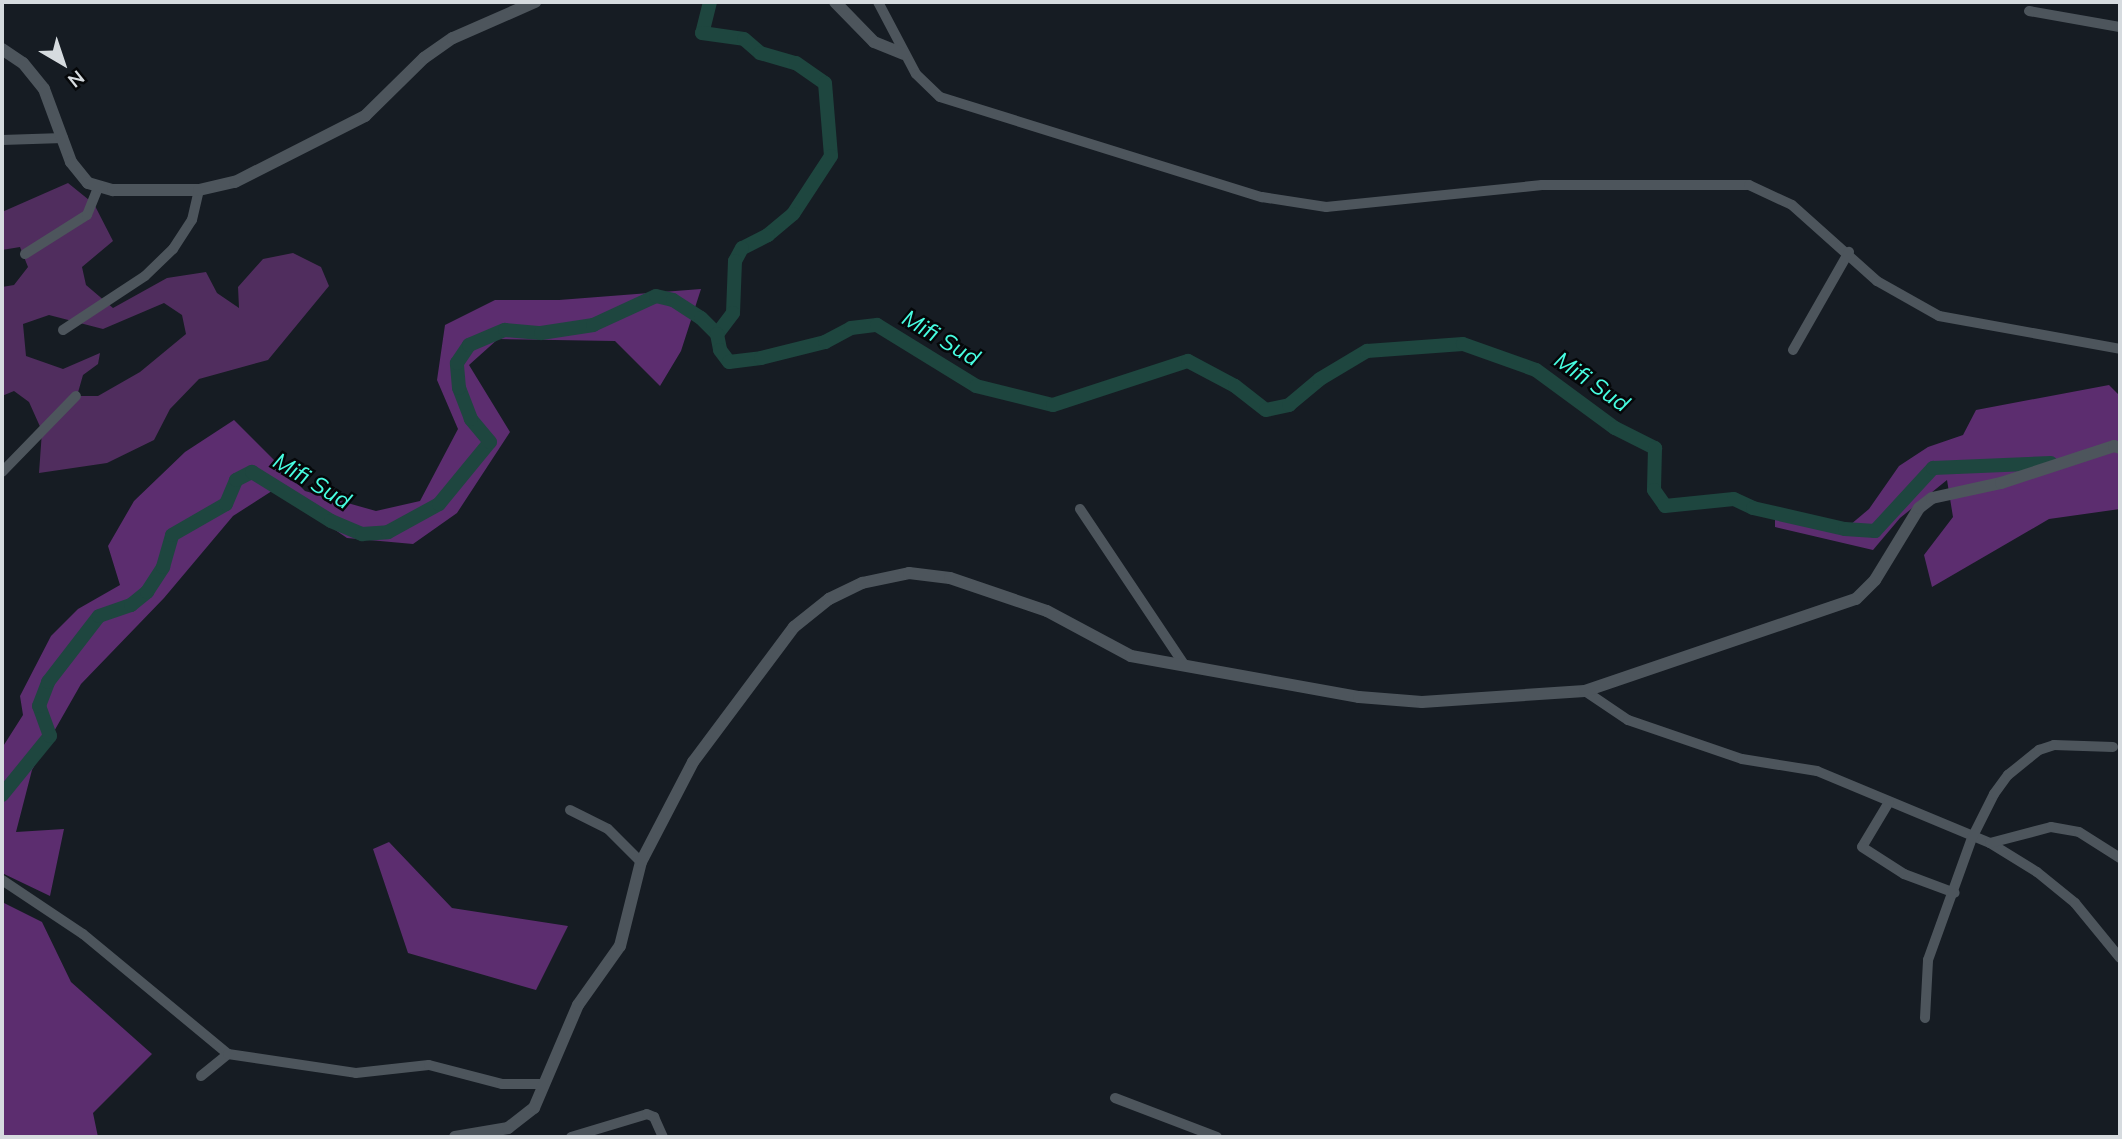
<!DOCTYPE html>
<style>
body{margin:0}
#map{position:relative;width:2122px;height:1139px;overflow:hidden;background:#161c23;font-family:Mulish,sans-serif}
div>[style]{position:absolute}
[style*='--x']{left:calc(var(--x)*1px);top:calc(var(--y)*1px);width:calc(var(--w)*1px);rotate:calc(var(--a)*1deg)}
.green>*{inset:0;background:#502d5e}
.forest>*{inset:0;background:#5c2d6f}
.river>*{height:14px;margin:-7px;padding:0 7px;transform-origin:7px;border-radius:7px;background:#1e463f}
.minor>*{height:10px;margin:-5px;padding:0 5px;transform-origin:5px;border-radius:5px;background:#4d555c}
.tertiary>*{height:12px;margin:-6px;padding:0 6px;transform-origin:6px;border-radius:6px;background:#4d555c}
span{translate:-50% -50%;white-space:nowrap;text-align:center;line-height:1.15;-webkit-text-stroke:5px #050709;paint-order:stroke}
.water-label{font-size:23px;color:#47fde1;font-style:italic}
.frame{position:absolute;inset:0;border:4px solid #d6dbdf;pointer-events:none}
.north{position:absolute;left:28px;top:28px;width:70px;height:70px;-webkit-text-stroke:5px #050709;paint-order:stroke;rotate:141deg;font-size:19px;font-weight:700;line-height:28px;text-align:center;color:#d6dbdf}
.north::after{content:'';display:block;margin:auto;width:24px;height:32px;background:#d6dbdf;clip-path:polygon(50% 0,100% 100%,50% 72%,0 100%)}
</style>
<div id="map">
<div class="green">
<i style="clip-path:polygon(evenodd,68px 183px,94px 204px,113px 241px,82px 267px,86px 285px,113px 308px,167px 278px,206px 272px,217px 293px,239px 308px,238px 287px,263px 259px,293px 253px,321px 267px,329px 286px,268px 360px,199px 379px,170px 409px,154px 440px,107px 463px,39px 473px,42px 431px,29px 402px,14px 391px,2px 396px,2px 287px,14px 285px,28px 267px,20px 247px,2px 250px,2px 212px,68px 183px,164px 303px,182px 315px,186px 334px,140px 372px,98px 396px,77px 396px,83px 375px,98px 364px,100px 353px,63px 369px,26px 356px,23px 324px,49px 315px,103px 329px,164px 303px)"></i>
</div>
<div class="forest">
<i style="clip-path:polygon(701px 289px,681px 351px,660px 386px,615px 341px,498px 339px,469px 365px,510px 432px,457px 513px,413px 544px,347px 538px,275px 489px,233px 516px,164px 598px,81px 684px,32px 770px,16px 832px,64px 829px,50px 896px,2px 873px,2px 748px,23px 715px,20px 696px,51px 636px,78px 609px,120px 585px,108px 546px,134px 501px,185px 452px,234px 420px,305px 491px,376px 511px,420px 501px,458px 429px,437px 380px,445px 325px,495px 300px,559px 300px)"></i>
<i style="clip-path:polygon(2109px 385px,2120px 396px,2120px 509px,2049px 519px,1932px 587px,1924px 555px,1953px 517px,1947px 480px,1900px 518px,1873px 550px,1775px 527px,1775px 507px,1850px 525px,1869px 509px,1899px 466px,1928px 447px,1963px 435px,1976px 410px)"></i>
<i style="clip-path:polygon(389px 842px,452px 908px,568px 926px,536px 990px,408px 953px,373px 849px)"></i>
<i style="clip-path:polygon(2px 902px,42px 922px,71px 982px,152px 1054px,93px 1113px,98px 1137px,2px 1137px)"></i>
</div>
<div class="river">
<i style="--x:710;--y:2;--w:32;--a:104"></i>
<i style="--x:702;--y:33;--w:42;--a:8.1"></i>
<i style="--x:744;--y:39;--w:21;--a:41"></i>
<i style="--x:760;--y:53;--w:37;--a:16"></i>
<i style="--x:796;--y:63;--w:35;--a:35"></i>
<i style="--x:825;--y:83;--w:73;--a:85.3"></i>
<i style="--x:831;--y:156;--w:69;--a:123.2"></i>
<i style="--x:793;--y:214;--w:33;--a:140"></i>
<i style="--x:768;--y:235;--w:29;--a:153"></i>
<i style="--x:742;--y:248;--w:15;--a:118"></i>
<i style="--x:735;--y:261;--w:52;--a:92.2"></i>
<i style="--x:733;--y:313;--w:26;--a:127"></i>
<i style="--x:2;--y:795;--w:76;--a:-50.9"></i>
<i style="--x:50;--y:736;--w:32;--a:-110"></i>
<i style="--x:39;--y:706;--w:26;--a:-69"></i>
<i style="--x:48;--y:682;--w:83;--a:-52.3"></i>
<i style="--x:99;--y:616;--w:34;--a:-19"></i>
<i style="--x:131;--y:605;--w:21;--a:-39"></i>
<i style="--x:147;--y:592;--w:30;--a:-57"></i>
<i style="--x:163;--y:567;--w:33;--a:-74"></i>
<i style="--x:172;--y:535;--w:62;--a:-29.9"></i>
<i style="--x:226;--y:504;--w:26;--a:-67"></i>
<i style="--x:236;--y:480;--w:18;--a:-27"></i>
<i style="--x:252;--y:472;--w:93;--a:31.8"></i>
<i style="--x:331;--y:521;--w:34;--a:23"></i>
<i style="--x:362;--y:534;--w:26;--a:-4"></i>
<i style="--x:388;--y:532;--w:58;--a:-28.8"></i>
<i style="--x:439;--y:504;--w:80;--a:-50.6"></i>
<i style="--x:490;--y:442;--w:30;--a:-130"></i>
<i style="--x:471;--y:419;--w:33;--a:-111"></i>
<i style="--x:459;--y:388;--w:25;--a:-95"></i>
<i style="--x:457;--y:363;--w:22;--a:-56"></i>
<i style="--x:469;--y:345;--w:39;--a:-23"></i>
<i style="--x:505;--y:330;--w:36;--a:5"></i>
<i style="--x:541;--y:333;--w:53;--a:-8.7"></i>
<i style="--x:593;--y:325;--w:69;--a:-24.7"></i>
<i style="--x:656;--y:296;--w:17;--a:13"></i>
<i style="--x:673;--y:300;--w:33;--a:33"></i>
<i style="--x:701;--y:318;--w:23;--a:45"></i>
<i style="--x:717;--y:334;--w:16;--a:79"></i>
<i style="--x:720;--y:350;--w:15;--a:53"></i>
<i style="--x:729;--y:362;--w:32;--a:-7"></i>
<i style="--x:761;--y:358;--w:66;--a:-14"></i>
<i style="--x:825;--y:342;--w:30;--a:-28"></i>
<i style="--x:851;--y:328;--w:26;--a:-7"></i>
<i style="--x:877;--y:325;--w:116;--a:31.6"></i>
<i style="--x:976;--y:386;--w:79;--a:13.9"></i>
<i style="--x:1053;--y:405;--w:142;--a:-18.1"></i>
<i style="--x:1188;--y:361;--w:53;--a:28"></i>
<i style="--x:1235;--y:386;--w:39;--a:38"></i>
<i style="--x:1266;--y:410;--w:24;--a:-12"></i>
<i style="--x:1289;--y:405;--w:40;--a:-40"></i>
<i style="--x:1320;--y:379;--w:55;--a:-30.8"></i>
<i style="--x:1367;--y:351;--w:96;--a:-4.2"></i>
<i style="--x:1463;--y:344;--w:77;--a:19.6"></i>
<i style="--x:1536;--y:370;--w:98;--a:36.3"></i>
<i style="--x:1615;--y:428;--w:45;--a:26.6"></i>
<i style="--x:1655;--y:448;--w:42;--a:91.4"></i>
<i style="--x:1654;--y:490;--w:19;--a:55"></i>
<i style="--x:1665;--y:506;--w:69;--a:-5.8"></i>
<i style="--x:1734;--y:499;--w:21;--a:25"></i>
<i style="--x:1753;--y:508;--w:94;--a:12.9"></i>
<i style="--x:1845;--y:529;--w:30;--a:4"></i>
<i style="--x:1875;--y:531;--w:86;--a:-47.4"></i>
<i style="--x:1933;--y:468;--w:118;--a:-2.4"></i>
</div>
<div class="minor">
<i style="--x:878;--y:2;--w:81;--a:62.2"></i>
<i style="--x:916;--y:74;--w:33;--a:44"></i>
<i style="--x:940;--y:97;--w:337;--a:17.3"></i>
<i style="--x:1262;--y:197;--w:65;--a:8.9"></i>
<i style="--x:1326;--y:207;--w:217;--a:-5.8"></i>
<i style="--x:1542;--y:185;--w:207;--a:0"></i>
<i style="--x:1749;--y:185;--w:47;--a:24.9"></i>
<i style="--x:1792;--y:205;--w:114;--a:41.8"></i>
<i style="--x:1877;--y:281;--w:71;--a:29.4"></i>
<i style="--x:1939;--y:316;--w:184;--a:10.3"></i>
<i style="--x:2029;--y:11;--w:92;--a:10"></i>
<i style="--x:2;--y:140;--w:61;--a:-1.9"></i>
<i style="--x:25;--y:254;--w:73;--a:-32.2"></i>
<i style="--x:87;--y:215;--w:29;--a:-68"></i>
<i style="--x:63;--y:330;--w:98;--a:-33.4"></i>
<i style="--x:145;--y:276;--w:39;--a:-44"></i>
<i style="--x:173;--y:249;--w:35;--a:-57"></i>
<i style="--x:192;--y:220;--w:31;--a:-77"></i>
<i style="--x:1793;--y:350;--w:113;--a:-60.3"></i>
<i style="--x:2;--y:472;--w:106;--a:-45.8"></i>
<i style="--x:1080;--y:509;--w:185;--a:56.2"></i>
<i style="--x:1585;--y:691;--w:52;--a:34"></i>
<i style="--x:1628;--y:720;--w:120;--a:18.9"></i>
<i style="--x:1742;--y:759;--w:76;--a:9.1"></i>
<i style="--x:1817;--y:771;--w:187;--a:22.6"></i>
<i style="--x:1990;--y:843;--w:55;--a:31.7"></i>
<i style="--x:2037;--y:872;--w:49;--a:39.2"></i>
<i style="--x:2075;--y:903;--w:71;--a:50.7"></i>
<i style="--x:1889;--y:802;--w:52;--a:121"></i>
<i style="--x:1862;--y:847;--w:50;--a:32.7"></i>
<i style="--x:1904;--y:874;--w:54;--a:20.4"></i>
<i style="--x:570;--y:810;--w:42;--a:26.6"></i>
<i style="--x:608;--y:829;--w:47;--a:45"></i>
<i style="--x:1990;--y:843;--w:63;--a:-14.7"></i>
<i style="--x:2051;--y:827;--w:28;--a:10"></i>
<i style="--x:2079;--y:832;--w:49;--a:32.4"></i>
<i style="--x:2;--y:880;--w:97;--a:33.7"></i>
<i style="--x:83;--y:934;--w:188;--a:39.6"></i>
<i style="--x:1925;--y:1018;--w:58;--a:-87"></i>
<i style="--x:1928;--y:960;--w:130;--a:-70.2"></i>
<i style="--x:1972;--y:838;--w:49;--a:-63.4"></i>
<i style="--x:1994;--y:794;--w:24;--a:-54"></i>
<i style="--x:2008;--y:775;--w:40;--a:-39"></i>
<i style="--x:2039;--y:750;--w:16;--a:-18"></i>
<i style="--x:2054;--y:745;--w:59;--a:1.9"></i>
<i style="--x:201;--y:1076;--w:35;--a:-39"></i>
<i style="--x:228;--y:1054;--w:129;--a:8.4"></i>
<i style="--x:356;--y:1073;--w:73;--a:-6.3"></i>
<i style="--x:429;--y:1065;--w:75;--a:14.6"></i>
<i style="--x:502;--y:1084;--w:40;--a:0"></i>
<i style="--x:1115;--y:1098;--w:109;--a:20.9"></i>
<i style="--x:571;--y:1137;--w:79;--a:-16.8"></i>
<i style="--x:647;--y:1114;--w:8;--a:23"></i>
<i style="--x:654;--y:1117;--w:22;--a:66"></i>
</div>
<div class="tertiary">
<i style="--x:835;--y:2;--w:56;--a:45.7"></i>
<i style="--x:874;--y:42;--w:32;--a:22"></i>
<i style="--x:2;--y:49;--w:25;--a:34"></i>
<i style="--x:23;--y:63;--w:33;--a:51"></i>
<i style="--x:44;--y:89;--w:78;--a:69.7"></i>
<i style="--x:71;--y:162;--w:27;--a:51"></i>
<i style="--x:88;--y:183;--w:26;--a:16"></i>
<i style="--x:113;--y:190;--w:86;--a:0"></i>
<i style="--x:199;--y:190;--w:37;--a:-13"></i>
<i style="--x:235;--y:182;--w:146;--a:-26.9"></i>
<i style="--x:365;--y:116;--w:83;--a:-44.5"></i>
<i style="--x:424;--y:58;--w:35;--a:-35"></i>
<i style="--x:453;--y:38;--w:90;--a:-23.7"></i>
<i style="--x:455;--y:1137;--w:54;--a:-9.6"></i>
<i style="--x:508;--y:1128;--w:33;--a:-38"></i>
<i style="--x:534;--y:1108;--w:112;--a:-66.9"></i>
<i style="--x:578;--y:1005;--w:72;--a:-54.6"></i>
<i style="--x:620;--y:946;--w:87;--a:-76"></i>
<i style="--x:641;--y:862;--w:113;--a:-62.5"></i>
<i style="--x:693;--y:762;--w:169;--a:-53.2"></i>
<i style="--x:794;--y:627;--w:45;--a:-38.7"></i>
<i style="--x:829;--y:599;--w:37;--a:-26"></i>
<i style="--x:862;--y:583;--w:48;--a:-12"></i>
<i style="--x:909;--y:573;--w:41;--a:7"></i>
<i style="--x:950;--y:578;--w:102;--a:18.8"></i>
<i style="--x:1047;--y:611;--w:95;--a:28.2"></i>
<i style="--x:1131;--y:656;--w:232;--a:10.2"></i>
<i style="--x:1359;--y:697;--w:63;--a:4.5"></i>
<i style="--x:1422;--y:702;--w:163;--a:-3.9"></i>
<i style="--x:1585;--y:691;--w:286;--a:-18.8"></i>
<i style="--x:1856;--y:599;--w:27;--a:-45"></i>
<i style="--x:1875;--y:580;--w:84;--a:-58.6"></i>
<i style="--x:1919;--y:508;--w:16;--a:-38"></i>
<i style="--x:1932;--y:498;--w:71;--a:-12.3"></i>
<i style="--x:2001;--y:483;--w:119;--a:-18.1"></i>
<i style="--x:2114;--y:446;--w:6;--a:18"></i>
</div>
<div class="water-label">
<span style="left:941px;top:338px;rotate:31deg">Mifi Sud</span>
<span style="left:1592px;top:382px;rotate:35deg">Mifi Sud</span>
<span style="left:312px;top:481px;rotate:31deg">Mifi Sud</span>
</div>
<div class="frame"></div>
<div class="north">N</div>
</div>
